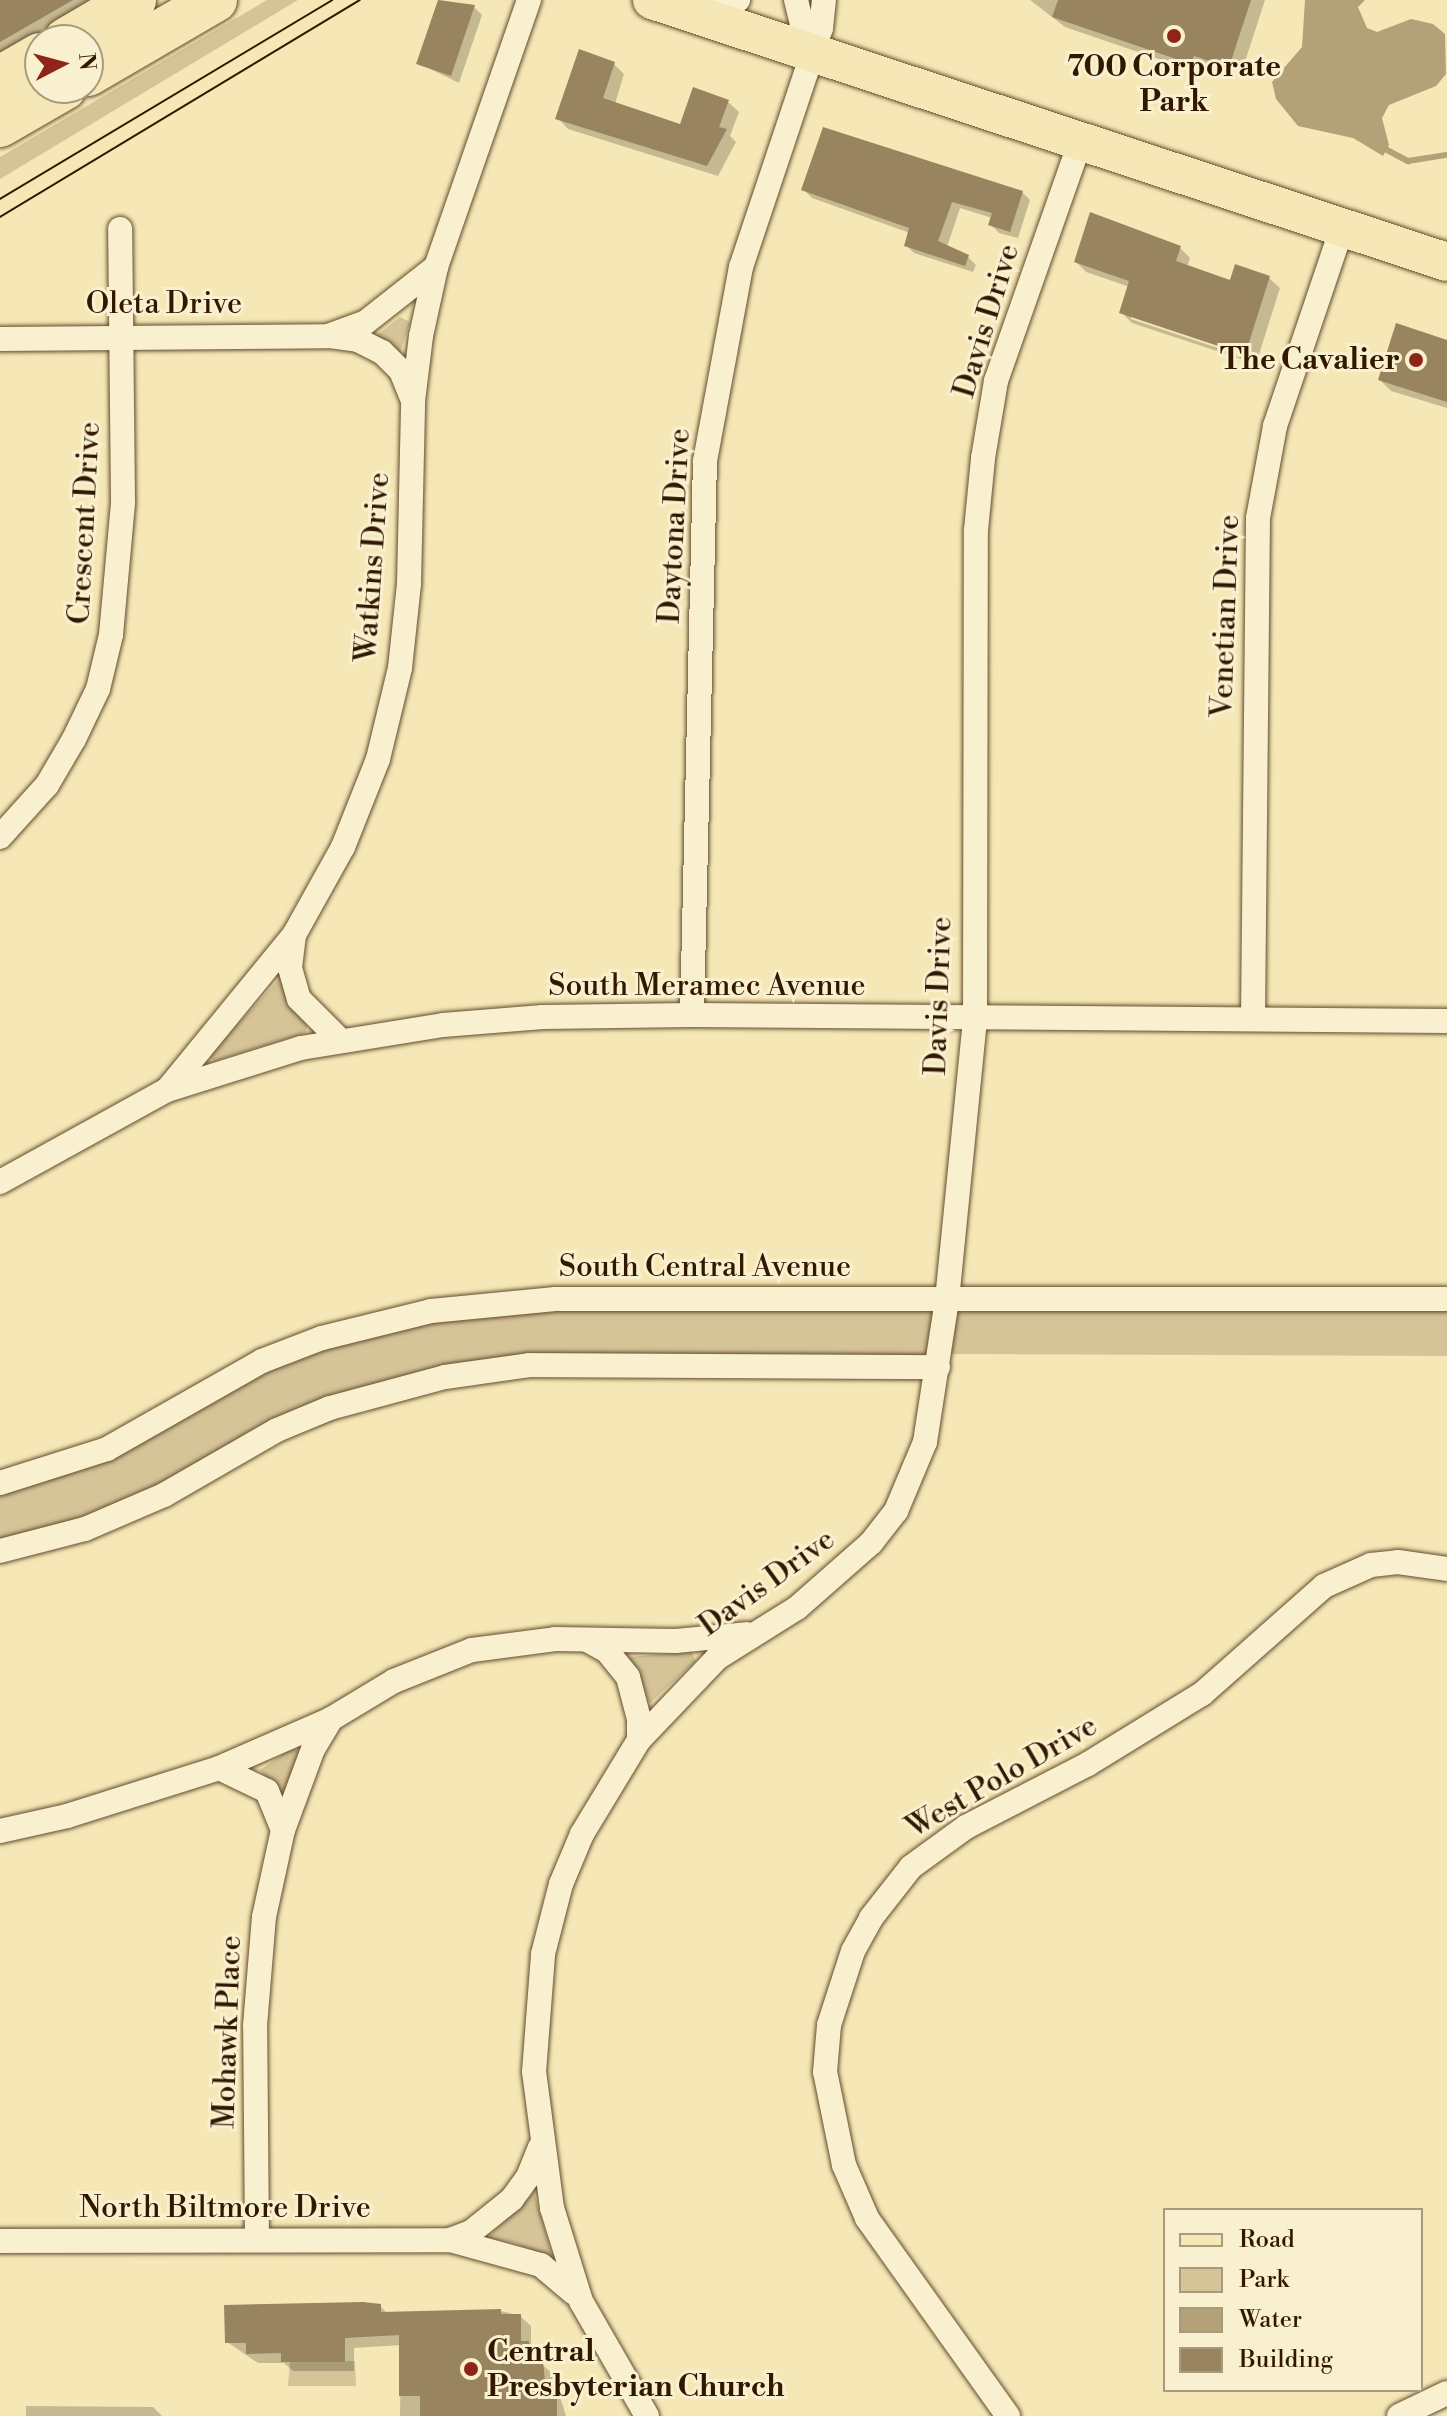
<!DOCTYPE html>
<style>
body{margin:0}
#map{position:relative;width:1447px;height:2416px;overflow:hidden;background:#f6e8b6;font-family:"Libre Bodoni",serif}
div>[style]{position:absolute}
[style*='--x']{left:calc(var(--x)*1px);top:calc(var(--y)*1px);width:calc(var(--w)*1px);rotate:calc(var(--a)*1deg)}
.green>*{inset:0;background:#d5c497}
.water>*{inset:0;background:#b3a178}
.shadow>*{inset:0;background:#0003}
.stream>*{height:6px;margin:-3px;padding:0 3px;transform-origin:3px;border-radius:3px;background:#b3a178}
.building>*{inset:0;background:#98845f}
.roads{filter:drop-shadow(0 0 2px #634b2e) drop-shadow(0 0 2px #634b2e)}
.minor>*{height:24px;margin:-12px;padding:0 12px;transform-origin:12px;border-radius:12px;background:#f9f0d0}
.primary>*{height:38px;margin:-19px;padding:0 19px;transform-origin:19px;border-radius:19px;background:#f6e8b6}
.motorway>*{height:44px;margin:-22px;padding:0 22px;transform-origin:22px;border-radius:22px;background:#f6e8b6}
.tram>*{height:2px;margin:-1px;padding:0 1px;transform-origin:1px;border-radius:1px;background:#321701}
.dots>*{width:22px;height:22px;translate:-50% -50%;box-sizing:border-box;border:4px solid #f9f0d0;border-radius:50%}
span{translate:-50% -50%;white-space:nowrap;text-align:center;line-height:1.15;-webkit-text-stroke:6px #f9f0d0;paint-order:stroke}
.poi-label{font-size:30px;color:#321701;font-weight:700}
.right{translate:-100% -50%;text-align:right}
.left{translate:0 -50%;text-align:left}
.street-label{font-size:30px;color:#321701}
.legend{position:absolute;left:1163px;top:2208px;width:260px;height:184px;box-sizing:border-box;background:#f9f0d0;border:2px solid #a9997d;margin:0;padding:10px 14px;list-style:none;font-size:24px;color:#321701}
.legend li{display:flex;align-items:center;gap:16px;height:40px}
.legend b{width:40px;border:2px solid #a9997d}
.north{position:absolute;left:24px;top:24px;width:80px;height:80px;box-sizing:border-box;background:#f9f0d0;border:2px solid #a9997d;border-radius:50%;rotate:84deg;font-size:22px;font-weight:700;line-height:32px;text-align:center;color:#321701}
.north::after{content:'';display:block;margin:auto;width:28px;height:36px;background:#8f2418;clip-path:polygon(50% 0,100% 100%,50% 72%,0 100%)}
</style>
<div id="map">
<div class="green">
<i style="clip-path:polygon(267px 0,298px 0,0 179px,0 157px)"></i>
<i style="clip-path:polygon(400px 317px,410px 322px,399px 356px,375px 337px)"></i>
<i style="clip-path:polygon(280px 978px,307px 1022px,306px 1033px,214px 1061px,209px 1056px)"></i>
<i style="clip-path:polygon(1447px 1299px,1447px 1356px,940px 1354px,445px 1377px,0 1551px,0 1483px,54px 1467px,212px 1389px,431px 1311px)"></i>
<i style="clip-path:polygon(691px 1652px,696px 1661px,650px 1703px,628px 1657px)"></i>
<i style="clip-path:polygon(292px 1748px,302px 1753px,287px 1792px,280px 1794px,260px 1770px)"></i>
<i style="clip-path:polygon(534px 2192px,552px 2255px,550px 2259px,515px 2243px,487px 2238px)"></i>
<i style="clip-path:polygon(355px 2361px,356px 2386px,288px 2386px,290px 2362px)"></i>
</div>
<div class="water">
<i style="clip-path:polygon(1305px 0,1365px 0,1358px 7px,1367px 28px,1377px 32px,1411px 19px,1433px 24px,1445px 34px,1446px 74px,1436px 86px,1389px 105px,1382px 118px,1389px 145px,1383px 156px,1353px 138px,1298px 126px,1276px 99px,1272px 82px,1302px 47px)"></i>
</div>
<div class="shadow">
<i style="clip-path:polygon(0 0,99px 0,0 56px)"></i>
<i style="clip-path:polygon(440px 0,474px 7px,482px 15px,459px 83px,418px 63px)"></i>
<i style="clip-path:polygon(1030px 0,1265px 0,1242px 71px,1233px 68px,1230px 74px,1205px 66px,1202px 74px,1065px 27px)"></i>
<i style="clip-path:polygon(613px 63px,624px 74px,615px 104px,681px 126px,728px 102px,739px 112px,730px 136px,736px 142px,718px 176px,568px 129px,558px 118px)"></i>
<i style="clip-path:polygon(804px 190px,1022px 192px,1030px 200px,1018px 238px,999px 233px,991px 225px,992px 218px,960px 208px,947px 247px,968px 257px,976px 265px,973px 272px,914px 253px,906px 245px,910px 233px,812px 198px)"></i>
<i style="clip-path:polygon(evenodd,1180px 248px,1190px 258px,1187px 267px,1231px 282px,1269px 278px,1280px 288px,1256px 364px,1132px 323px,1121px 312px,1130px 287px,1086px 272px,1076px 262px,1180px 248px,1131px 315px,1255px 356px,1254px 360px,1131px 319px,1131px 315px)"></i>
<i style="clip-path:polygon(1447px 344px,1447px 408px,1391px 391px,1380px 380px)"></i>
<i style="clip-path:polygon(380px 2306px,388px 2314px,501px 2311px,520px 2316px,531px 2326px,531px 2345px,538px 2361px,553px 2374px,566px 2416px,400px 2416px,401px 2345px,354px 2348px,354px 2371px,293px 2371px,284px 2363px,258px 2363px,227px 2342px)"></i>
<i style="clip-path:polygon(26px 2406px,153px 2407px,162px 2416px,26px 2416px)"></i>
</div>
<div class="stream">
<i style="--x:1387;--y:150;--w:24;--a:28"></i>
<i style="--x:1408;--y:161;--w:39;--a:-9"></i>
</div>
<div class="building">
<i style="clip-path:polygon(0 0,73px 0,0 42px)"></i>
<i style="clip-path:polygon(438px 0,475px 5px,451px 76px,416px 64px)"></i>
<i style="clip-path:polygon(1058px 0,1251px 0,1231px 61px,1222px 58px,1219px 64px,1194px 56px,1191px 64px,1052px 17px)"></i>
<i style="clip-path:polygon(579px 49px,615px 62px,603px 98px,680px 124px,693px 87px,729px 100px,719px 127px,727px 129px,707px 166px,555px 119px)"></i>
<i style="clip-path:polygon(823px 127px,1023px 191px,1010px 232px,988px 225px,992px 213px,952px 202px,938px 241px,969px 255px,965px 266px,904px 246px,909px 228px,801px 190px)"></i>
<i style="clip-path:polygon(1090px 212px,1181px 246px,1176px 261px,1230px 280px,1235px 264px,1270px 276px,1245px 355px,1119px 313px,1129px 281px,1074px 262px)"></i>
<i style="clip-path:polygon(1396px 323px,1447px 340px,1447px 402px,1378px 380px)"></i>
<i style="clip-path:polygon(363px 2302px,381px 2304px,381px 2312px,501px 2309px,501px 2314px,521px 2314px,521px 2341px,529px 2341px,529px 2355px,535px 2355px,535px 2361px,543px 2361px,546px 2391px,557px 2391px,557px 2416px,420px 2416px,420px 2396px,399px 2396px,399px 2335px,345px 2338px,345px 2362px,281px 2362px,281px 2353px,246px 2354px,246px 2343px,225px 2343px,224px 2305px)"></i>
</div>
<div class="roads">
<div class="minor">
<i style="--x:796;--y:0;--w:55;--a:76.2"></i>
<i style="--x:694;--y:9;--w:45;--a:-11.6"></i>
<i style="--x:330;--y:336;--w:28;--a:8"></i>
<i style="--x:358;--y:340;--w:27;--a:27"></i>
<i style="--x:382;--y:352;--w:27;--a:45"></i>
<i style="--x:401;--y:371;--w:29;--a:68"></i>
<i style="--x:0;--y:339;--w:328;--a:-0.5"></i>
<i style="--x:328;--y:336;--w:40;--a:-20.2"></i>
<i style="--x:366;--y:322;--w:89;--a:-38.2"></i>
<i style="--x:0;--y:837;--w:70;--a:-47.9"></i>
<i style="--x:47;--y:785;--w:53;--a:-59.6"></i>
<i style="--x:74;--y:739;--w:55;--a:-64.4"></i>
<i style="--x:98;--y:689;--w:56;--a:-76.5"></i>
<i style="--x:111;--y:635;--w:134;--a:-84.8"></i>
<i style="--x:123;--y:502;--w:273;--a:-90.6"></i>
<i style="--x:294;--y:935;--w:33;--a:97"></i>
<i style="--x:290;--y:968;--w:32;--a:74"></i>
<i style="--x:299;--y:999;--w:58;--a:45"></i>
<i style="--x:692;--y:1015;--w:554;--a:-88.66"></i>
<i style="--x:705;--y:461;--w:197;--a:-79.5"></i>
<i style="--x:741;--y:267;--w:252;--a:-71.5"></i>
<i style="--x:821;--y:28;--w:28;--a:-84"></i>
<i style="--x:1253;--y:1019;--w:501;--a:-89.43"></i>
<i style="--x:1258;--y:518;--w:94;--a:-79.5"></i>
<i style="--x:1275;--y:426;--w:209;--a:-71.3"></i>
<i style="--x:167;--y:1090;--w:200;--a:-50.7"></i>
<i style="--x:294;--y:935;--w:101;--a:-60.9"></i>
<i style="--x:343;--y:847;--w:95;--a:-68.3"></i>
<i style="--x:378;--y:759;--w:94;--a:-76.4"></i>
<i style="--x:400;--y:668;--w:84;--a:-83.9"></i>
<i style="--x:409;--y:584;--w:183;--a:-88.7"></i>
<i style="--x:413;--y:401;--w:65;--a:-83"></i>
<i style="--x:421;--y:336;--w:71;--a:-77.7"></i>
<i style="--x:436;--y:267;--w:283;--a:-70.8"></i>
<i style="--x:0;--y:1182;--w:191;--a:-28.9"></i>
<i style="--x:167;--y:1090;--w:140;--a:-17.4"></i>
<i style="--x:301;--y:1048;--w:144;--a:-9.2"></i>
<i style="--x:443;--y:1025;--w:100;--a:-4.6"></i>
<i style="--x:543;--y:1017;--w:149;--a:-0.8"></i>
<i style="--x:692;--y:1015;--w:755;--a:0.46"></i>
<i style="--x:0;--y:1483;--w:112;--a:-17.6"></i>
<i style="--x:107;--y:1449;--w:178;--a:-29.6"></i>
<i style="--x:262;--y:1361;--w:64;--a:-21"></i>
<i style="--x:322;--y:1338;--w:112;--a:-13.9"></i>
<i style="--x:431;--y:1311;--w:125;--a:-5.5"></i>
<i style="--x:555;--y:1299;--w:892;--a:0"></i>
<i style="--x:0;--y:1551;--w:88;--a:-14.5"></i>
<i style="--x:85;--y:1529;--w:86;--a:-23.3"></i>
<i style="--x:164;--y:1495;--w:130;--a:-29.9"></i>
<i style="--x:277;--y:1430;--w:57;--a:-22.5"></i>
<i style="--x:330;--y:1408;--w:119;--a:-15.1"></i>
<i style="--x:445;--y:1377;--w:85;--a:-8.1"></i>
<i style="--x:529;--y:1365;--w:409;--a:0.3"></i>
<i style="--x:589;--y:1641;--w:21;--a:29"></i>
<i style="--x:607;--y:1651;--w:33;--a:51"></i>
<i style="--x:628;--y:1677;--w:43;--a:75.3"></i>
<i style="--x:639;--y:1719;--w:21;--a:90"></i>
<i style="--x:219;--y:1768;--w:53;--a:25.6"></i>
<i style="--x:267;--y:1791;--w:42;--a:67.7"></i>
<i style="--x:0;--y:1831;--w:69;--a:-12.6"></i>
<i style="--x:67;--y:1816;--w:159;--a:-17.5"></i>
<i style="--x:219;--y:1768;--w:122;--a:-23.6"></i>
<i style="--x:331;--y:1719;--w:74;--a:-31.1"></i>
<i style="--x:394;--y:1681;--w:84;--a:-21.7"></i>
<i style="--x:472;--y:1650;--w:84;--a:-7.5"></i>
<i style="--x:555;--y:1639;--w:121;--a:0.9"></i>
<i style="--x:676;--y:1641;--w:71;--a:-5.6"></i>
<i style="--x:257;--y:2239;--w:213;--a:-90.5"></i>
<i style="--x:255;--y:2026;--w:109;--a:-85.3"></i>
<i style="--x:264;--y:1917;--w:89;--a:-77.7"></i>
<i style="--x:283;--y:1830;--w:86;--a:-69.7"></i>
<i style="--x:313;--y:1749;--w:35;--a:-59"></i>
<i style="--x:450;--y:2240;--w:22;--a:-21"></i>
<i style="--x:471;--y:2232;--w:53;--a:-38.8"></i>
<i style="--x:512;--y:2199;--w:27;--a:-54"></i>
<i style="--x:528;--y:2177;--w:32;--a:-68"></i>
<i style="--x:0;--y:2241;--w:450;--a:-0.1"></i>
<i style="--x:450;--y:2240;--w:94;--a:15.4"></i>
<i style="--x:541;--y:2265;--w:43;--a:40.3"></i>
<i style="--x:647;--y:2416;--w:133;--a:-119.9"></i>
<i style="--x:581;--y:2301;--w:97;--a:-107.3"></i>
<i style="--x:552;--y:2208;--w:137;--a:-97.5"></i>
<i style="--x:534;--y:2072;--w:118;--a:-85.6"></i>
<i style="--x:543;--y:1954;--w:72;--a:-75.6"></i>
<i style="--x:561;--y:1884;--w:54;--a:-67.2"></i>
<i style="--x:582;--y:1834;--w:110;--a:-58.8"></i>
<i style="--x:639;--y:1740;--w:113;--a:-46.4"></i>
<i style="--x:717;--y:1658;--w:94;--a:-32"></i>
<i style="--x:797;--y:1608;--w:98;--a:-41.3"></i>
<i style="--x:871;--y:1543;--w:41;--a:-52"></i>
<i style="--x:896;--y:1511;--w:75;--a:-67.2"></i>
<i style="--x:925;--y:1442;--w:144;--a:-81.2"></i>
<i style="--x:947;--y:1300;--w:281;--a:-84.3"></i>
<i style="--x:975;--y:1020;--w:490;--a:-89.9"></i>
<i style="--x:976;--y:530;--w:72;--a:-84.4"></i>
<i style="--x:983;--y:458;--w:78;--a:-80.4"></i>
<i style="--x:996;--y:381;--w:253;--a:-70.6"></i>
<i style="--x:1008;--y:2416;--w:243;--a:-125.5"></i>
<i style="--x:867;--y:2218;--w:58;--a:-113.5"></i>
<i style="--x:844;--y:2165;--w:95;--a:-101.5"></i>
<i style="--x:825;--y:2072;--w:47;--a:-85.1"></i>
<i style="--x:829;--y:2025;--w:78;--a:-72"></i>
<i style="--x:853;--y:1951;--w:38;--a:-61"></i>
<i style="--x:871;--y:1918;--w:65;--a:-51.9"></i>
<i style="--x:911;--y:1867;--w:68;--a:-36"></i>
<i style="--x:966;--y:1827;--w:137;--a:-27.3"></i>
<i style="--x:1088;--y:1764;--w:134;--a:-31.6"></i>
<i style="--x:1202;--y:1694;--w:163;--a:-41.5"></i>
<i style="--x:1324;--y:1586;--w:51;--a:-24.1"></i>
<i style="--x:1371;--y:1565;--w:27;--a:-6"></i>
<i style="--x:1398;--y:1562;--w:49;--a:8.1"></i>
<i style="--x:1399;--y:2416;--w:53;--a:-25.6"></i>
</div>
<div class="primary">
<i style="--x:652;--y:0;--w:837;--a:18.24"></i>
</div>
<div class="motorway">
<i style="--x:66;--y:40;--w:79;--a:-30.5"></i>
<i style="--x:88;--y:74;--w:147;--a:-30.2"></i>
<i style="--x:0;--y:78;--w:46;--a:-29.9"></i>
<i style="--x:0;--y:125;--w:74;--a:-30"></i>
</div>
</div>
<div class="tram">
<i style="--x:0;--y:199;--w:387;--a:-30.9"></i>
<i style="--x:0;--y:217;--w:420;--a:-31.1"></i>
</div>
<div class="dots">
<i style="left:1174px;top:36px;background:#8f2418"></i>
<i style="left:1416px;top:360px;background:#8f2418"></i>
<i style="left:471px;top:2369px;background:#8f2418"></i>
</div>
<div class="poi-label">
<span style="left:1174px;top:84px">700 Corporate<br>Park</span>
<span class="right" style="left:1400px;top:360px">The Cavalier</span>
<span class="left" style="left:487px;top:2369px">Central<br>Presbyterian Church</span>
</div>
<div class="street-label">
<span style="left:164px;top:304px">Oleta Drive</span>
<span style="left:987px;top:321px;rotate:-73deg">Davis Drive</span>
<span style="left:85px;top:523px;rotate:-87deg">Crescent Drive</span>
<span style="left:675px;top:526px;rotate:-87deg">Daytona Drive</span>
<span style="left:373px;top:567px;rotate:-86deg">Watkins Drive</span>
<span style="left:1226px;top:616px;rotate:-88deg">Venetian Drive</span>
<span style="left:707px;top:986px">South Meramec Avenue</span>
<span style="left:939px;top:996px;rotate:-88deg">Davis Drive</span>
<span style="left:705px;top:1267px">South Central Avenue</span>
<span style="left:767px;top:1583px;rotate:-36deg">Davis Drive</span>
<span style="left:1002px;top:1777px;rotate:-30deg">West Polo Drive</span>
<span style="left:228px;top:2032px;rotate:-88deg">Mohawk Place</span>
<span style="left:225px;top:2208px">North Biltmore Drive</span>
</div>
<ul class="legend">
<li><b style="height:10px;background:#f6e8b6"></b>Road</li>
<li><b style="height:22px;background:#d5c497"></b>Park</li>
<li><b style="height:22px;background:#b3a178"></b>Water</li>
<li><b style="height:22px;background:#98845f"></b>Building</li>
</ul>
<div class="north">N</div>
</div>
